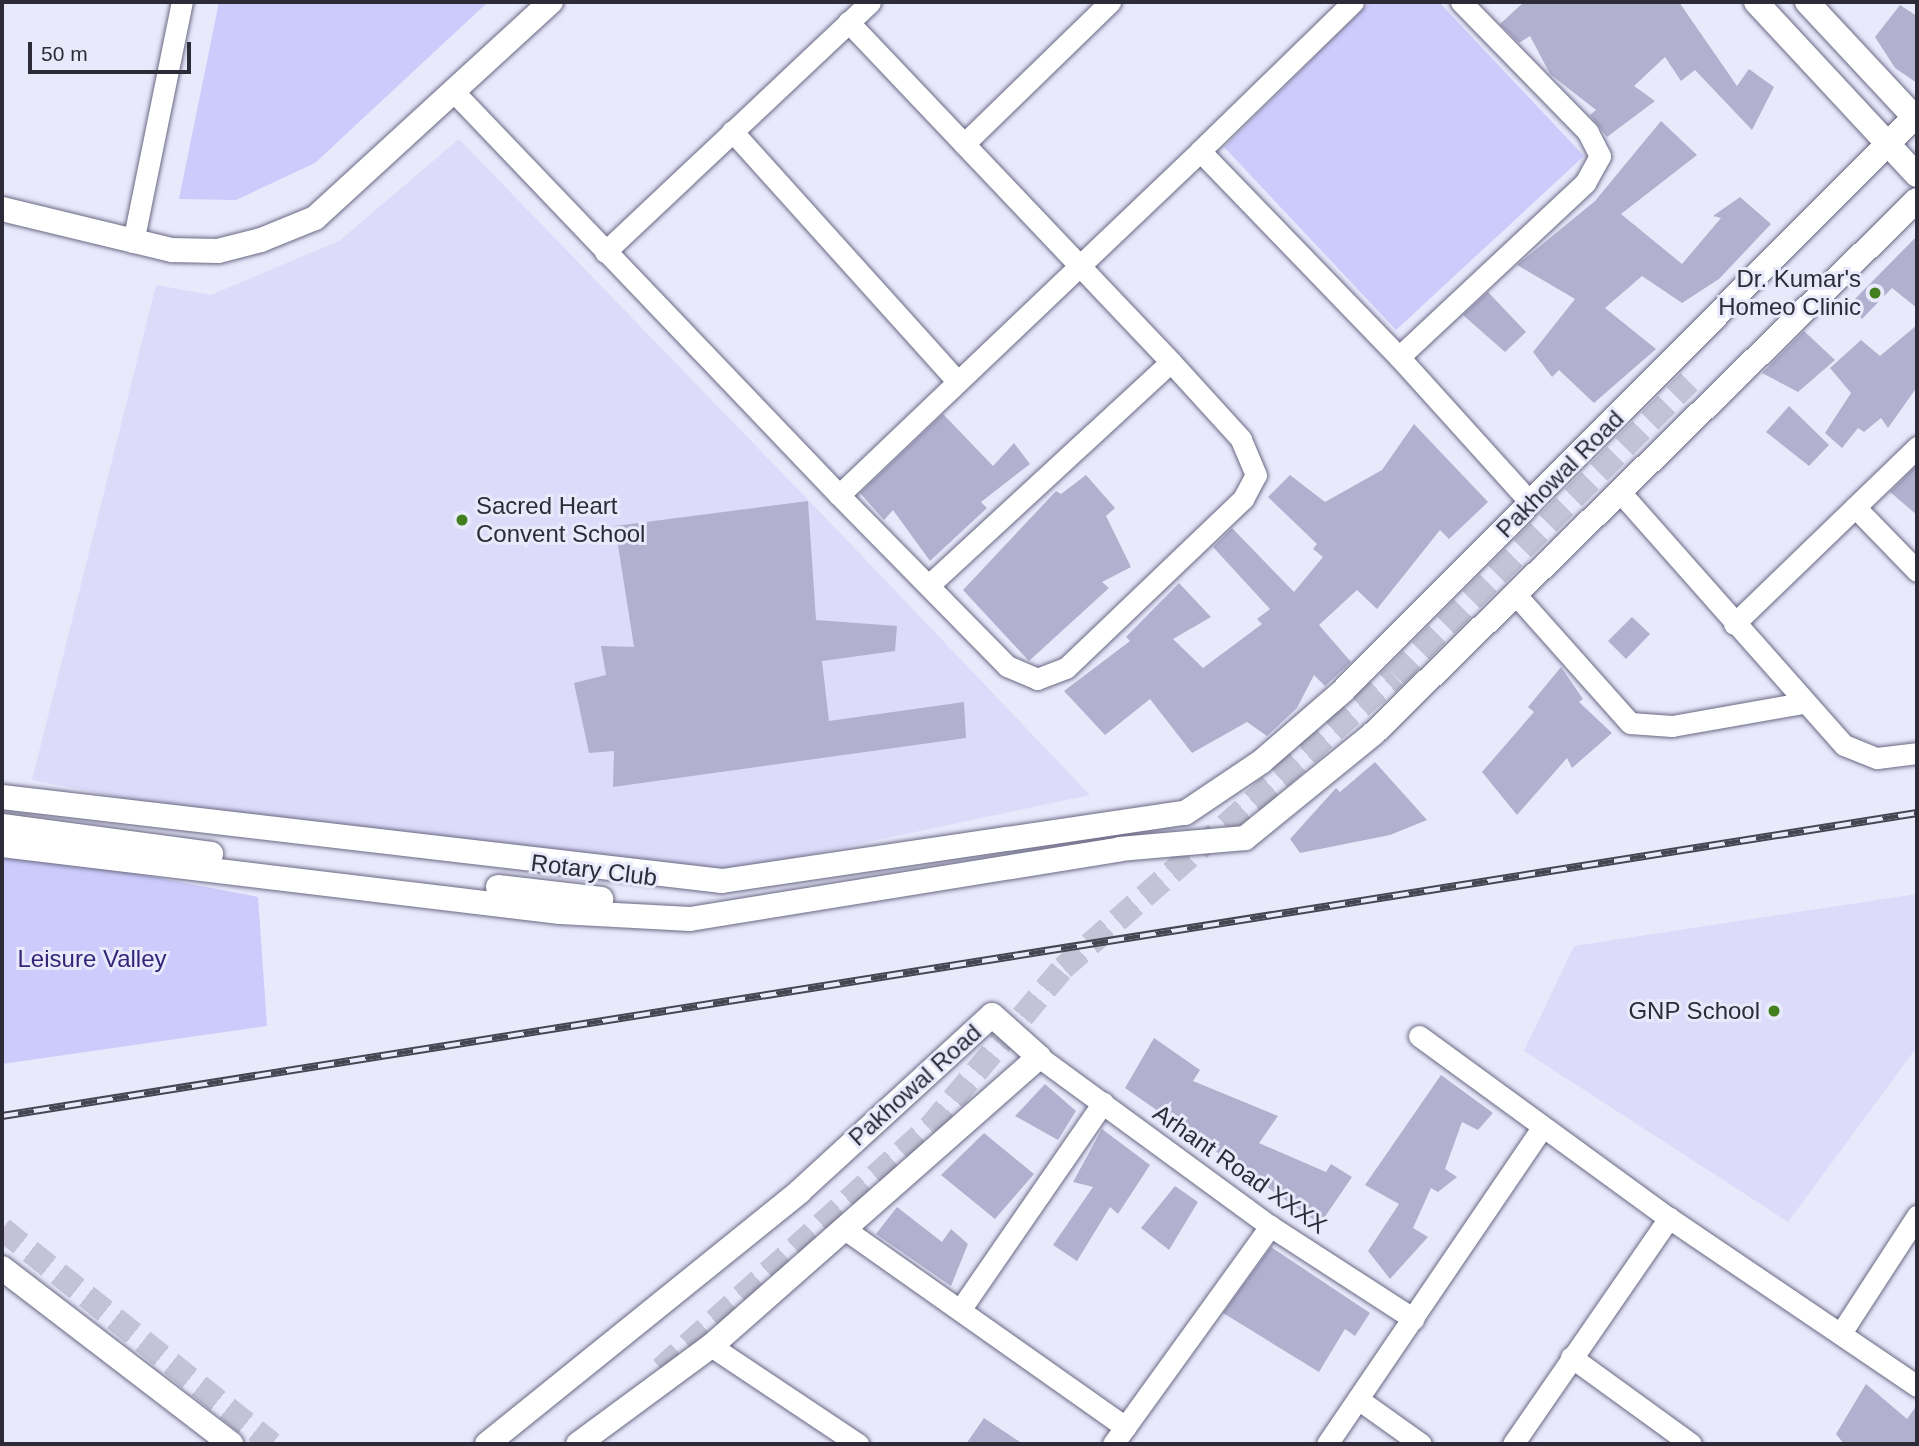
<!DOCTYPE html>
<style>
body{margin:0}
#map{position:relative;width:1919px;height:1446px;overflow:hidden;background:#e9e9fc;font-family:Helvetica,sans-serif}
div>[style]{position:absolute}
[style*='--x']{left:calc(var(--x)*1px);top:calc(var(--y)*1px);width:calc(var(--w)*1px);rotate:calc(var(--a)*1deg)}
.built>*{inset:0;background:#dcdbfa}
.green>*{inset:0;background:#cccbfb}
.building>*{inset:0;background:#b1b1cf}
.tertiary-tunnel>*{height:24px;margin-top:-12px;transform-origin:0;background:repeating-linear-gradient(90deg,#c3c3d5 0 24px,transparent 0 36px)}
.roads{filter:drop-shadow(0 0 2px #696883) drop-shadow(0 0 2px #696883)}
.minor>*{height:21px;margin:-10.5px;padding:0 10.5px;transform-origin:10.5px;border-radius:10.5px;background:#fff}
.tertiary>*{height:24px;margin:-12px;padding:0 12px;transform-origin:12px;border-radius:12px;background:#fff}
.rail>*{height:8px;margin-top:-4px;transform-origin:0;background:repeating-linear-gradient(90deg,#e9e9fc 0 16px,#464653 0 32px);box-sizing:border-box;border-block:2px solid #464653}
.dots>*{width:19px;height:19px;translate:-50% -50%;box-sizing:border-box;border:4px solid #e9e9fc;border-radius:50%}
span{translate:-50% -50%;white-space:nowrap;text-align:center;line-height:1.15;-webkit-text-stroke:6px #e9e9fc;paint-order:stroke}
.poi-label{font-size:24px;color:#2c2b37}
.right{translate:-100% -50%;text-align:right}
.left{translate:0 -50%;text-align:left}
.street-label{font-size:24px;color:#2c2b37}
.park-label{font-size:24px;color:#352478}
.frame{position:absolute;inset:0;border:4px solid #2c2b37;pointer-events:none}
.scale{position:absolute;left:28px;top:42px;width:163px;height:32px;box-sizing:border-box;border:4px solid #2c2b37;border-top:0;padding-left:9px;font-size:21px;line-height:24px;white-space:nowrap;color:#2c2b37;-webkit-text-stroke:5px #e9e9fc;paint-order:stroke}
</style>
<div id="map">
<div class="built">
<i style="clip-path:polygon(459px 139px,845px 538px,1090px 795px,722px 873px,282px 829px,32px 780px,156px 285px,211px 295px,339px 241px)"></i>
<i style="clip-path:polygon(1917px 894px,1917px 1047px,1788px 1222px,1524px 1051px,1574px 946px)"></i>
</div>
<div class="green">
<i style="clip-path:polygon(219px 2px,488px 2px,315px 163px,236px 200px,179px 199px)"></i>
<i style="clip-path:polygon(1370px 2px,1439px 2px,1584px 156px,1396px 330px,1224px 147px)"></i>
<i style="clip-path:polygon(2px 848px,258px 897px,267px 1026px,2px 1064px)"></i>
</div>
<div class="building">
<i style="clip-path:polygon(1524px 2px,1679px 2px,1737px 86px,1749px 69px,1774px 87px,1752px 130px,1695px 70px,1681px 81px,1665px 57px,1634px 86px,1655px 101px,1607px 137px,1590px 115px,1596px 110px,1550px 74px,1530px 36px,1519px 43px,1500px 24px)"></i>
<i style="clip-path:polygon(1900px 5px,1917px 16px,1917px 83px,1895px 68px,1875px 37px)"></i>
<i style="clip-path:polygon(1661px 121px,1697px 155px,1621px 214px,1682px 264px,1721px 218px,1713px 216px,1740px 197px,1771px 224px,1719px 279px,1682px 303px,1642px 276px,1605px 308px,1656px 349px,1594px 403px,1559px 370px,1552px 377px,1533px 352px,1575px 299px,1517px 265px,1595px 201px)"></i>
<i style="clip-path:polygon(1917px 236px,1917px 308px,1892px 288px,1862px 319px,1851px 303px)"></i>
<i style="clip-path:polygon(1488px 292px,1526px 332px,1505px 352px,1463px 315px)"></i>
<i style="clip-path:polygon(1917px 325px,1917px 387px,1888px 428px,1881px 418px,1864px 432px,1858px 428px,1842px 448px,1825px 433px,1851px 393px,1830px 368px,1861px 340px,1880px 356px)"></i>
<i style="clip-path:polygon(1804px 331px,1835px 360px,1798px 392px,1762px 373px)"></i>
<i style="clip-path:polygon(1789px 406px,1829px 445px,1809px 466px,1766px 432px)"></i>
<i style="clip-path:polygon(943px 414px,993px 466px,1014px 443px,1030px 464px,981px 502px,987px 508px,930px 561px,893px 510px,884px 520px,860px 493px)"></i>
<i style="clip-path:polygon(1414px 424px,1488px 502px,1449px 539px,1440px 530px,1377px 609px,1357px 590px,1319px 625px,1351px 662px,1325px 686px,1314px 675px,1297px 708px,1267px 736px,1247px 722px,1192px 753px,1150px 699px,1105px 735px,1064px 691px,1130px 641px,1126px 637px,1179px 583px,1211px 617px,1173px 639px,1203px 668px,1262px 624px,1257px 619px,1270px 609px,1213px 547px,1232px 528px,1294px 592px,1323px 557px,1313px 549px,1317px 544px,1268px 497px,1290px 475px,1325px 502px,1382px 470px)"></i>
<i style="clip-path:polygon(1917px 465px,1917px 515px,1890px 492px)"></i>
<i style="clip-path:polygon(1086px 475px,1115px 508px,1106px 516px,1131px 567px,1102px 582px,1109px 588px,1029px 661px,963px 590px,1056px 491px,1061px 494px)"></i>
<i style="clip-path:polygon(808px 501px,816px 620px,897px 626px,895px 651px,822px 661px,829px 721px,964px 702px,966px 738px,613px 787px,614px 751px,589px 753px,574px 683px,606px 675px,601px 646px,634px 647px,615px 526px)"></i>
<i style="clip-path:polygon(1632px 617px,1650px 634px,1626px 659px,1608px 641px)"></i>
<i style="clip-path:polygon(1561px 667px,1583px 699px,1579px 702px,1612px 733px,1572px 768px,1567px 758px,1517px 815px,1482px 772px,1534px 712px,1528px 707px)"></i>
<i style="clip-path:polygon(1375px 762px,1427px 820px,1390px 835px,1300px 853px,1290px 839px,1336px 788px,1340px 792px)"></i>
<i style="clip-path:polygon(1154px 1038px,1200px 1070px,1193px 1081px,1278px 1116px,1259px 1143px,1326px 1172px,1331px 1164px,1352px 1177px,1320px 1224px,1125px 1088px)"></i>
<i style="clip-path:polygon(1441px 1075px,1493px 1113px,1478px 1130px,1462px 1122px,1445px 1169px,1457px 1177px,1438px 1192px,1431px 1188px,1413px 1228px,1428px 1237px,1390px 1279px,1368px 1251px,1399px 1204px,1365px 1185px)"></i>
<i style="clip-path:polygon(1045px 1084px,1076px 1111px,1058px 1140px,1015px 1116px)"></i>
<i style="clip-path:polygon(1102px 1129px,1150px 1165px,1118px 1214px,1110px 1207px,1077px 1261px,1053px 1245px,1093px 1187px,1073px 1182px)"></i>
<i style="clip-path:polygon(984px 1133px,1034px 1174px,995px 1219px,941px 1175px)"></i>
<i style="clip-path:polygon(1175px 1186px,1198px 1202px,1169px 1250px,1141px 1228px)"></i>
<i style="clip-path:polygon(897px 1207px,942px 1242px,951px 1229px,968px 1244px,951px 1286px,876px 1234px)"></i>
<i style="clip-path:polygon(1271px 1247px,1370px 1313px,1355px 1336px,1345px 1329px,1319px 1372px,1223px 1313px)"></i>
<i style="clip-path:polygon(1866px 1384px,1907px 1419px,1917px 1405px,1917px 1444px,1844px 1444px,1836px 1434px)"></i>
<i style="clip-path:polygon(984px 1418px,1023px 1444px,966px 1444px)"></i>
</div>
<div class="tertiary-tunnel">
<i style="--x:2;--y:1229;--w:345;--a:38.5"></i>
<i style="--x:661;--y:1369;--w:362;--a:-42"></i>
<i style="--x:930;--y:1127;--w:207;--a:-50.1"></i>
<i style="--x:1063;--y:968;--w:442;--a:-41.3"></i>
<i style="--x:1395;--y:676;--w:416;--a:-45"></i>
</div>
<div class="roads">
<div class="minor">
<i style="--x:1353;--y:2;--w:214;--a:135.8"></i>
<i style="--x:1200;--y:151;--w:286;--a:46"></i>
<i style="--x:1399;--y:357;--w:255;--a:-43.1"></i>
<i style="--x:1585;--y:183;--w:31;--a:-61"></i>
<i style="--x:1600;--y:156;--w:27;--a:-117"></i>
<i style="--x:1588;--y:132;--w:182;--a:-134.3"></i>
<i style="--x:455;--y:93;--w:556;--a:46.31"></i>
<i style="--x:839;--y:495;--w:499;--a:-43.6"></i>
<i style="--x:732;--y:131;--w:335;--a:48"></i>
<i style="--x:964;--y:144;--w:204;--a:-44.2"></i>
<i style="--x:133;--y:242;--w:245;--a:-78.5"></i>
<i style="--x:605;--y:252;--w:364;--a:-43.3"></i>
<i style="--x:1399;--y:357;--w:197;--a:47.9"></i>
<i style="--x:1620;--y:492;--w:338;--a:48.5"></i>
<i style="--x:1844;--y:745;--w:35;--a:22"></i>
<i style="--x:1877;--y:758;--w:40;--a:-7.1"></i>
<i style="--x:839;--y:495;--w:240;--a:45.5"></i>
<i style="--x:1007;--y:666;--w:33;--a:23"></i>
<i style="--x:1037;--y:679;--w:31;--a:-21"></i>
<i style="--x:1066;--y:668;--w:245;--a:-43.7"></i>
<i style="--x:1243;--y:499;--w:27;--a:-62"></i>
<i style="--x:1256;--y:475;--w:39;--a:-113"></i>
<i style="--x:1241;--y:439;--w:104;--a:-132.3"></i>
<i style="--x:1171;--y:362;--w:469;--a:-133.5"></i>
<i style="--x:1855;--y:507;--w:89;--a:45.9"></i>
<i style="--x:929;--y:585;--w:329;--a:-42.7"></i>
<i style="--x:1516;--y:595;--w:171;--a:48.3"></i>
<i style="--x:1630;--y:723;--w:42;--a:4.1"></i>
<i style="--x:1672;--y:726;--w:133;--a:-10"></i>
<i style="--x:1734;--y:624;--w:255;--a:-44"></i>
<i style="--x:1419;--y:1036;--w:309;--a:36.1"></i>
<i style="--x:1669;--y:1218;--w:300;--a:34.1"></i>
<i style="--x:1039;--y:1057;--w:286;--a:36.2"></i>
<i style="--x:1270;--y:1226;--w:171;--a:32.9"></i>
<i style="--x:846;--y:1230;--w:342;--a:35.2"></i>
<i style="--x:960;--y:1310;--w:252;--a:-55.4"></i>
<i style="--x:1841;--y:1333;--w:140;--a:-57"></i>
<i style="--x:711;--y:1346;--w:177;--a:33.7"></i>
<i style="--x:1571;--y:1357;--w:148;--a:35.9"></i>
<i style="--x:1358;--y:1399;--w:77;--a:35.5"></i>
<i style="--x:1113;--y:1444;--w:269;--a:-54.2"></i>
<i style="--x:1327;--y:1444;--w:382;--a:-55.8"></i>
<i style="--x:1513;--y:1444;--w:275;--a:-55.4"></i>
</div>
<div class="tertiary">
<i style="--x:1756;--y:2;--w:236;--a:47.1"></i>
<i style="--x:1807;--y:2;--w:161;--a:47"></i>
<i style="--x:2;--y:209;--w:175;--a:13.6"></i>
<i style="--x:172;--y:250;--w:46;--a:1.2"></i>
<i style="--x:218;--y:251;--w:44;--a:-14.3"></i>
<i style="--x:261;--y:240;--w:58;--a:-22.2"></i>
<i style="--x:315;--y:218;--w:320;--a:-42.5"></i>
<i style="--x:2;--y:797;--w:725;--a:6.65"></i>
<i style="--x:722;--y:881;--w:468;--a:-8.4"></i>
<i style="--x:1185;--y:813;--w:92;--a:-33.9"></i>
<i style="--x:1261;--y:762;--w:110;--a:-40.9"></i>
<i style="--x:1344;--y:690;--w:812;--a:-45.15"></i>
<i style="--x:2;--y:826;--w:211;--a:7.6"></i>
<i style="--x:2;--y:845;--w:562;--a:6.85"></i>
<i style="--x:560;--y:912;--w:130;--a:3.1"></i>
<i style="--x:690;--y:919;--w:436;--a:-9.2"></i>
<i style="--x:1120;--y:849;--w:125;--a:-5"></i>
<i style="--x:1245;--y:838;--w:166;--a:-39.1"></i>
<i style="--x:1374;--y:733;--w:761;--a:-44.47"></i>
<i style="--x:498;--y:887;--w:104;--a:6.6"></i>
<i style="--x:2;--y:1268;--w:289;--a:37.5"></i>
<i style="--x:487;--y:1444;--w:402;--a:-38.9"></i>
<i style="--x:800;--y:1191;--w:260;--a:-42.5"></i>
<i style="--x:992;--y:1015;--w:63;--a:41.8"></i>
<i style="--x:1039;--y:1057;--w:437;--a:138.6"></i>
<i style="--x:711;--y:1346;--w:165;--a:143.6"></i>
</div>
</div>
<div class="rail">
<i style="--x:2;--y:1116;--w:1939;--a:-8.99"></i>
</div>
<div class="dots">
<i style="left:1875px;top:293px;background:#437f1c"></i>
<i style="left:462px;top:520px;background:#437f1c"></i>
<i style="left:1774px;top:1011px;background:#437f1c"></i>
</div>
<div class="poi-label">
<span class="right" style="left:1861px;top:293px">Dr. Kumar's<br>Homeo Clinic</span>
<span class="left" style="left:476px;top:520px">Sacred Heart<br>Convent School</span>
<span class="right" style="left:1760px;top:1011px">GNP School</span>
</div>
<div class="street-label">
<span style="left:1560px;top:474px;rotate:-45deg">Pakhowal Road</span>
<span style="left:594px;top:870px;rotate:7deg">Rotary Club</span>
<span style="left:915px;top:1085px;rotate:-42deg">Pakhowal Road</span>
<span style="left:1240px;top:1169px;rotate:35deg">Arhant Road XXXX</span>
</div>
<div class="park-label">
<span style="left:92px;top:959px">Leisure Valley</span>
</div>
<div class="frame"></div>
<div class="scale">50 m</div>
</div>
